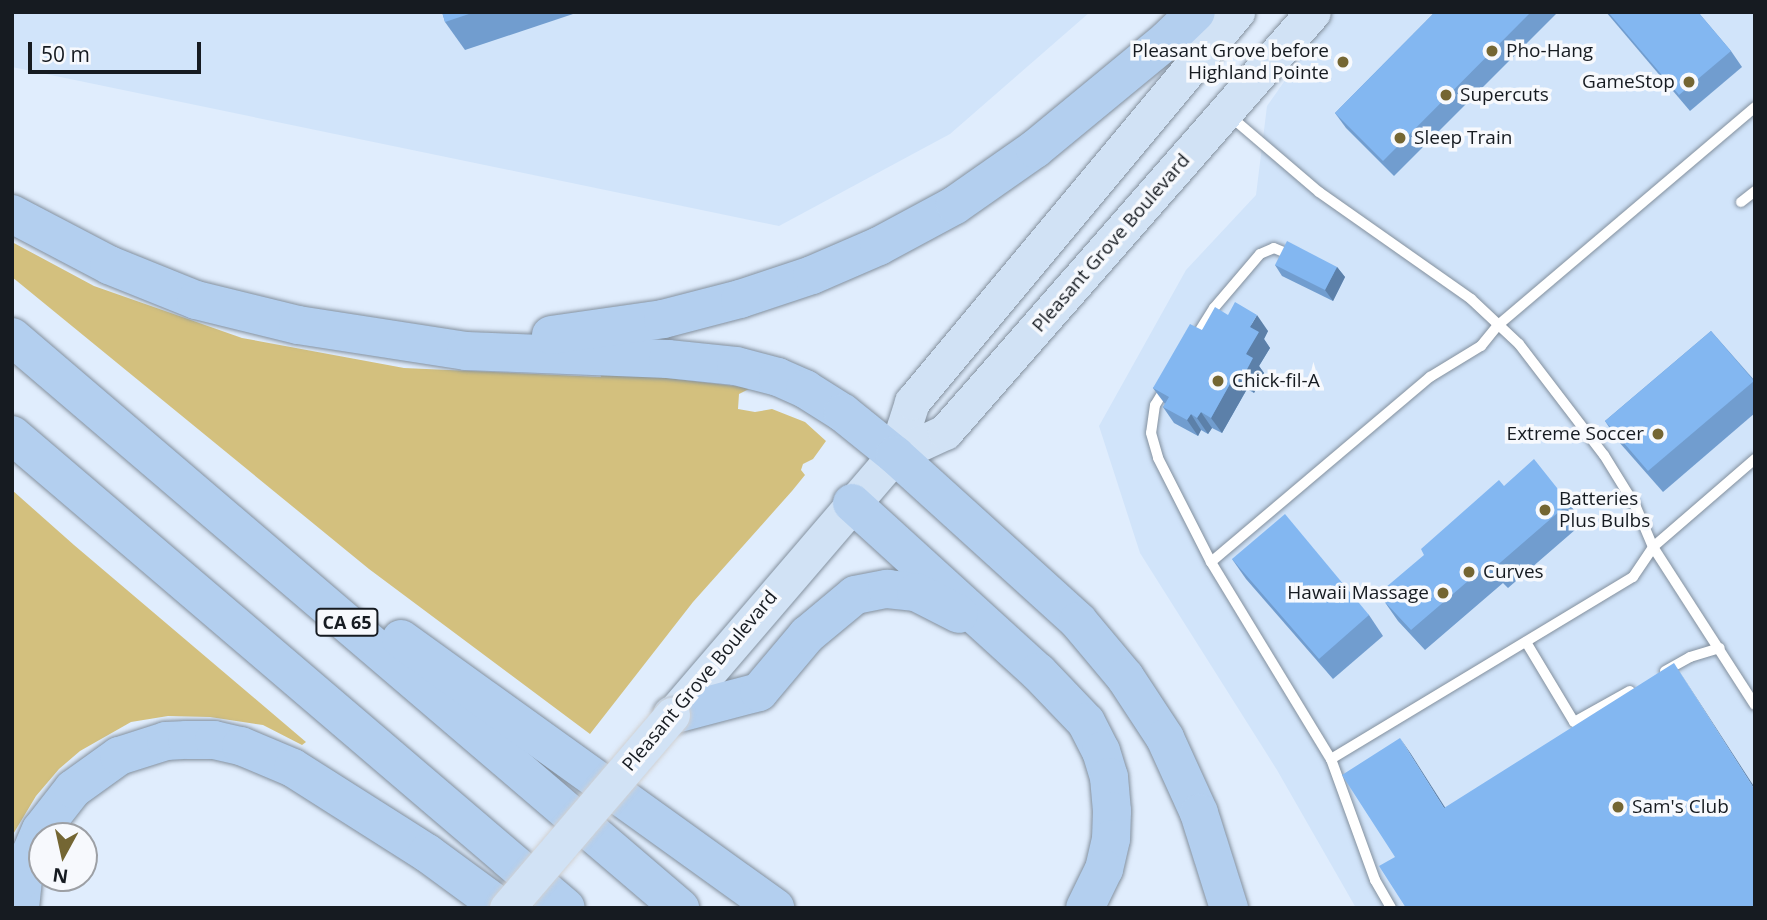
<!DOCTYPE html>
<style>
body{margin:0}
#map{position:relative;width:1767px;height:920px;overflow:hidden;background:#e0edfd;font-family:"Open Sans",sans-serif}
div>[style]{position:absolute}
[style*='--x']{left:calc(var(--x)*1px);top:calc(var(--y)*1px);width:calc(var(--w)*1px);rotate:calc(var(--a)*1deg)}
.built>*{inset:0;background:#d1e4fa}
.green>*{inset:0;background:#d3c07e}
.roads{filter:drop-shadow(0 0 2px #83909e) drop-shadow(0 0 2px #83909e)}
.service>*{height:10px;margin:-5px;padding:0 5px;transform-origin:5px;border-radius:5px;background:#fff}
.primary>*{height:35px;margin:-17.5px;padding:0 17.5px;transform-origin:17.5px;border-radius:17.5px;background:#d1e2f5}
.motorway>*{height:38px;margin:-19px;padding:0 19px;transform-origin:19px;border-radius:19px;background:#b3cfef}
.bridges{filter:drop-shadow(0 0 2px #d0d1d3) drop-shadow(0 0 2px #d0d1d3)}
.primary-bridge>*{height:35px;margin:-17.5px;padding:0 17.5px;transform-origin:17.5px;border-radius:17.5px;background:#d1e2f5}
.wall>*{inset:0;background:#719dcf}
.shaded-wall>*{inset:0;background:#5c80a9}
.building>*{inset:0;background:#83b7f1}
.dots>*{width:19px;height:19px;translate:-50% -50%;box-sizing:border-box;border:4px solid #f7f9fd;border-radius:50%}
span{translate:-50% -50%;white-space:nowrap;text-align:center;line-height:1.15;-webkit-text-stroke:7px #f7f9fd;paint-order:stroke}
.shield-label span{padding:2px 5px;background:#f7f9fd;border:2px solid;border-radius:5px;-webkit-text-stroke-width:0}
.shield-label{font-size:18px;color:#161b21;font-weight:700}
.poi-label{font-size:19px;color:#161b21}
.right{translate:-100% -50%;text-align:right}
.left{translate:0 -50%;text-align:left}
.street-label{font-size:19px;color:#161b21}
.frame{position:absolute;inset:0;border:14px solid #161b21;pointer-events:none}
.north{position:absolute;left:28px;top:822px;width:70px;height:70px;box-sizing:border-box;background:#f7f9fd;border:2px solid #9da0a5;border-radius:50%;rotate:188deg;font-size:19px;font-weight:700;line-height:28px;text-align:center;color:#161b21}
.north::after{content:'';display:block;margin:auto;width:24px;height:32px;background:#746633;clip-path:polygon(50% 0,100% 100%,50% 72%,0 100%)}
.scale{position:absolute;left:28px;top:42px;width:173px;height:32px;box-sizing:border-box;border:4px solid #161b21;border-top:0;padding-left:9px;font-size:21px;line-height:24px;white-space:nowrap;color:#161b21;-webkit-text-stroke:5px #f7f9fd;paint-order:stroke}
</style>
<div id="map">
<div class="built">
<i style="clip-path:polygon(12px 12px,1090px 12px,950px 134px,779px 226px,12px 67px)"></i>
<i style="clip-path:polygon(1333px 12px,1755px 12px,1755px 908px,1356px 908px,1277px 770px,1140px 553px,1099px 426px,1186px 270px,1256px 195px,1267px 106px)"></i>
</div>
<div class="green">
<i style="clip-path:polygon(12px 242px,94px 286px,242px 338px,404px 368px,601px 377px,599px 370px,743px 387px,749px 389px,739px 394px,738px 409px,755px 412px,772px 409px,805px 422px,826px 441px,813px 459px,803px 464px,801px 470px,805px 475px,792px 491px,693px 602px,590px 734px,369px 569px,12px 277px)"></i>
<i style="clip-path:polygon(12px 490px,74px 545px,306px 742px,302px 745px,263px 725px,210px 717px,168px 716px,131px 722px,80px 751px,59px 769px,36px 796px,12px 836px)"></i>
</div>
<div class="roads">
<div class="service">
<i style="--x:1230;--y:116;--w:117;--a:40.5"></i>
<i style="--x:1319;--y:192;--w:186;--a:35.1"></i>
<i style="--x:1471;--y:299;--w:66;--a:43.2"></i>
<i style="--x:1519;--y:344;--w:140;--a:52.6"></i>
<i style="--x:1604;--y:455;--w:61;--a:58.4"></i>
<i style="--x:1636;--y:507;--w:43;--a:67"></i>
<i style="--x:1653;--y:547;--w:188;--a:57.2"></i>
<i style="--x:1741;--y:202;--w:18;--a:-38"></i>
<i style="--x:1194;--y:340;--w:38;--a:-58"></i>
<i style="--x:1214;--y:308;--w:71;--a:-49.6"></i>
<i style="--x:1260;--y:254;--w:15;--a:-23"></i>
<i style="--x:1274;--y:248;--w:21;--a:23"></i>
<i style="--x:1166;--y:387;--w:21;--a:121"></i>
<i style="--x:1155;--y:405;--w:28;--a:98"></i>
<i style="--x:1151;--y:433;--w:26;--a:74"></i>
<i style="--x:1158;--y:458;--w:117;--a:63"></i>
<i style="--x:1211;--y:562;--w:231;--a:58.7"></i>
<i style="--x:1331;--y:759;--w:129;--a:70"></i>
<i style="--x:1375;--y:880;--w:32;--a:60"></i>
<i style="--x:1211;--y:562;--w:287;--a:-40.2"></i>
<i style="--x:1430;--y:377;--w:60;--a:-31.3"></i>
<i style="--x:1481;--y:346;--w:26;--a:-51"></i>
<i style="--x:1497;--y:326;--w:338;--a:-40.3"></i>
<i style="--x:1526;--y:642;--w:93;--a:59"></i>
<i style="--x:1574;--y:722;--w:64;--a:-29"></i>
<i style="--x:1665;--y:671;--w:29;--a:-29"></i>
<i style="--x:1690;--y:657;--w:31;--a:-17"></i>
<i style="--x:1331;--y:759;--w:353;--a:-31.1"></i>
<i style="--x:1633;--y:577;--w:36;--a:-56"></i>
<i style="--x:1653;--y:547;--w:135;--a:-40.8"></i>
</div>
<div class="primary">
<i style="--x:895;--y:455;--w:56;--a:-72.2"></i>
<i style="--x:912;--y:402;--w:508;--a:-50.19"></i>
<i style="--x:672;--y:715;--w:343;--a:-49.4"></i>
<i style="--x:895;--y:455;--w:55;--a:-24.7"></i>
<i style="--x:945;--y:432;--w:558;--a:-48.78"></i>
</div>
<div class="motorway">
<i style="--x:12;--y:214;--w:110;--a:27.7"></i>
<i style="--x:109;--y:265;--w:94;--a:21.9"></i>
<i style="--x:196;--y:300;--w:105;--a:13.8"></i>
<i style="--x:298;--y:325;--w:170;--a:8.8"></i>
<i style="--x:466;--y:351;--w:202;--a:2.3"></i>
<i style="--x:668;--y:359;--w:68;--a:5.9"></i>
<i style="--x:736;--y:366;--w:43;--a:14.7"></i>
<i style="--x:778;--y:377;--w:30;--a:24"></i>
<i style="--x:805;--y:389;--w:45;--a:32.3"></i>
<i style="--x:843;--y:413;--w:67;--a:38.9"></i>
<i style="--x:895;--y:455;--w:247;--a:42.2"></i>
<i style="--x:1078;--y:621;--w:73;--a:50"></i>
<i style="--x:1125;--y:677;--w:73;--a:56.7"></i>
<i style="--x:1165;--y:738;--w:82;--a:65.6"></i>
<i style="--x:1199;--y:813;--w:100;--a:72.5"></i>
<i style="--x:551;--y:335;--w:113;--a:-8.1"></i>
<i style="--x:663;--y:319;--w:80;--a:-14.6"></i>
<i style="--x:740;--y:299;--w:76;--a:-18.4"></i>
<i style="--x:812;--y:275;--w:73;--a:-23.4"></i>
<i style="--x:879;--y:246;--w:86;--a:-28.3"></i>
<i style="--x:955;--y:205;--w:98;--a:-35"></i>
<i style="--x:1035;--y:149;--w:171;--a:-39.5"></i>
<i style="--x:1167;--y:40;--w:40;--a:-44"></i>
<i style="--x:12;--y:337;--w:879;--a:40.52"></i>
<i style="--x:12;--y:435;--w:728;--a:40.49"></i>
<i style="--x:852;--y:503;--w:251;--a:42.3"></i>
<i style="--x:1038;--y:672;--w:69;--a:46.2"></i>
<i style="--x:1086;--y:722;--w:33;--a:63"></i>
<i style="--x:1101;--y:751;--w:27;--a:73"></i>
<i style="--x:1109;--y:777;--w:34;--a:85"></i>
<i style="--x:1112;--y:811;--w:28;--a:92"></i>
<i style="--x:1111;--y:839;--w:31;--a:103"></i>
<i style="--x:1104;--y:869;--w:43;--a:116"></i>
<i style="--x:401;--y:639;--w:461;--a:35.7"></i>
<i style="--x:672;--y:715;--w:90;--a:-14.8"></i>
<i style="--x:759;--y:692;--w:75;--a:-49.9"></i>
<i style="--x:807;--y:635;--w:62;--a:-39.8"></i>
<i style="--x:855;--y:595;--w:33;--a:-11"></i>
<i style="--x:887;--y:589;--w:29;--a:6"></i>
<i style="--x:916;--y:592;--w:48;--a:27.1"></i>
<i style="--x:20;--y:908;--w:29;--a:-84"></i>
<i style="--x:23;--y:879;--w:27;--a:-73"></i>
<i style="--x:31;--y:853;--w:25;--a:-67"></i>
<i style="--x:41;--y:830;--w:52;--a:-52"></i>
<i style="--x:73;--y:789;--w:57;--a:-35.7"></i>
<i style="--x:119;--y:756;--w:49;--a:-17.7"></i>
<i style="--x:166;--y:741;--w:21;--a:-3"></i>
<i style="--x:187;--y:740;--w:27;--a:0"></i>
<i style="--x:214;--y:740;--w:28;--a:13"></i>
<i style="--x:241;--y:746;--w:56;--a:22.9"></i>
<i style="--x:293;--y:768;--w:159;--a:32.4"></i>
<i style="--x:427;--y:853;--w:93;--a:36.3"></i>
</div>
</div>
<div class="bridges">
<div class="primary-bridge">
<i style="--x:507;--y:908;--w:254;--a:-49.5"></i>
</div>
</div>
<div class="wall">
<i style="clip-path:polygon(442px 12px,579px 12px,465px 50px,445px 22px)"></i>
<i style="clip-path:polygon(1435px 12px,1558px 12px,1394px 176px,1346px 128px,1335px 113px)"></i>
<i style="clip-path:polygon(1606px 12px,1698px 12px,1731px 51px,1742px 67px,1690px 111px)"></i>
<i style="clip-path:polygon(1275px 265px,1337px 267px,1345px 277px,1333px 301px,1282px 276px)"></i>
<i style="clip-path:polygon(1228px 315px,1268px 331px,1264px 339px,1270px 348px,1259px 366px,1264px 373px,1254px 393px,1247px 389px,1222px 433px,1212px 428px,1208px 434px,1201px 430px,1198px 436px,1174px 423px,1163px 407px,1165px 404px,1153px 388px,1202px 330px)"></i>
<i style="clip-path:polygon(1711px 331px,1755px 381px,1755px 413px,1663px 492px,1619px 442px,1605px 421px)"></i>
<i style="clip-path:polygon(1504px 486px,1569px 503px,1583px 523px,1508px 588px,1503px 583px,1425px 650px,1398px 621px,1384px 601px)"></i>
<i style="clip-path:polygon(1232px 559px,1369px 615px,1383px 636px,1333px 679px,1246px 579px)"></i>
</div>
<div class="shaded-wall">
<i style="clip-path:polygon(1337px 267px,1345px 277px,1333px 301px,1325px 290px)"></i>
<i style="clip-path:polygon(1257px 315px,1268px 331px,1264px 339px,1270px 348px,1259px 366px,1264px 373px,1254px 393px,1243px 377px,1250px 327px)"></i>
<i style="clip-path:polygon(1236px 373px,1247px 389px,1222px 433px,1211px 418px)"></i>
<i style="clip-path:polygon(1201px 412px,1212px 428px,1208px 434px,1197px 418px)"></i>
<i style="clip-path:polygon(1191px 414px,1201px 430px,1198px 436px,1187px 420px)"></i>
<i style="clip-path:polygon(1674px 663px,1755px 788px,1755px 790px)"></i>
<i style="clip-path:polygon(1400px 738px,1411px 754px,1455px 823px,1444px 808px)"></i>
</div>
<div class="building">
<i style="clip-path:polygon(442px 12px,475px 12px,445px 22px)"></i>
<i style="clip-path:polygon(1435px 12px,1531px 12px,1383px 161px,1335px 113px)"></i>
<i style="clip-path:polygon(1608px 12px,1698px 12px,1731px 51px,1679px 95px)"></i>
<i style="clip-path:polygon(1287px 241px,1337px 267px,1325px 290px,1275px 265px)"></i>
<i style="clip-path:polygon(1235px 302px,1257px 315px,1250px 327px,1259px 332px,1246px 354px,1253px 358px,1243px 377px,1236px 373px,1211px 418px,1201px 412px,1197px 418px,1191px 414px,1187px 420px,1163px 407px,1169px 397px,1153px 388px,1190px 324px,1202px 330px,1215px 307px,1228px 315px)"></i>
<i style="clip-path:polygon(1711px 331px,1754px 381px,1648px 471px,1605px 421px)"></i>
<i style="clip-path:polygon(1534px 459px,1569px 503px,1494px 568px,1489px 563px,1411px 630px,1384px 601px,1385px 588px,1424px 555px,1421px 549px,1499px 480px,1504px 486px)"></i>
<i style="clip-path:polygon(1285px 514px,1369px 615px,1319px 659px,1232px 559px)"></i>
<i style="clip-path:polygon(1674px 663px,1755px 790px,1755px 908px,1406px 908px,1379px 866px,1395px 857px,1342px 775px,1400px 738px,1444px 808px)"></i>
</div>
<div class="dots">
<i style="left:1492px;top:51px;background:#746633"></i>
<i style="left:1343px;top:62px;background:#746633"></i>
<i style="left:1689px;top:82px;background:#746633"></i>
<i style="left:1446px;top:95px;background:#746633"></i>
<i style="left:1400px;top:138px;background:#746633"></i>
<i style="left:1218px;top:381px;background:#746633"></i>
<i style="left:1658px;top:434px;background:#746633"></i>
<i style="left:1545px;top:510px;background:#746633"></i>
<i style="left:1469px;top:572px;background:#746633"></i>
<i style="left:1443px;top:593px;background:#746633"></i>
<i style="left:1618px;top:807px;background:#746633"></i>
</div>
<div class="shield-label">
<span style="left:347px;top:622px">CA 65</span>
</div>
<div class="poi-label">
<span class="right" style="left:1329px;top:62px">Pleasant Grove before<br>Highland Pointe</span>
<span class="left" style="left:1506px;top:51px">Pho-Hang</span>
<span class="right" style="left:1675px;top:82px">GameStop</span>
<span class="left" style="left:1460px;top:95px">Supercuts</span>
<span class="left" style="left:1414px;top:138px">Sleep Train</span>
<span class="left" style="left:1232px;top:381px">Chick-fil-A</span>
<span class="right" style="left:1644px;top:434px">Extreme Soccer</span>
<span class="left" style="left:1559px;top:510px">Batteries<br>Plus Bulbs</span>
<span class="left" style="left:1483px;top:572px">Curves</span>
<span class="right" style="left:1429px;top:593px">Hawaii Massage</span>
<span class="left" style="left:1632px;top:807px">Sam's Club</span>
</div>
<div class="street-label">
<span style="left:1111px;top:243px;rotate:-49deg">Pleasant Grove Boulevard</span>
<span style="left:700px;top:681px;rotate:-50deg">Pleasant Grove Boulevard</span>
</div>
<div class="frame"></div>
<div class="north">N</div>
<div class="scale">50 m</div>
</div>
